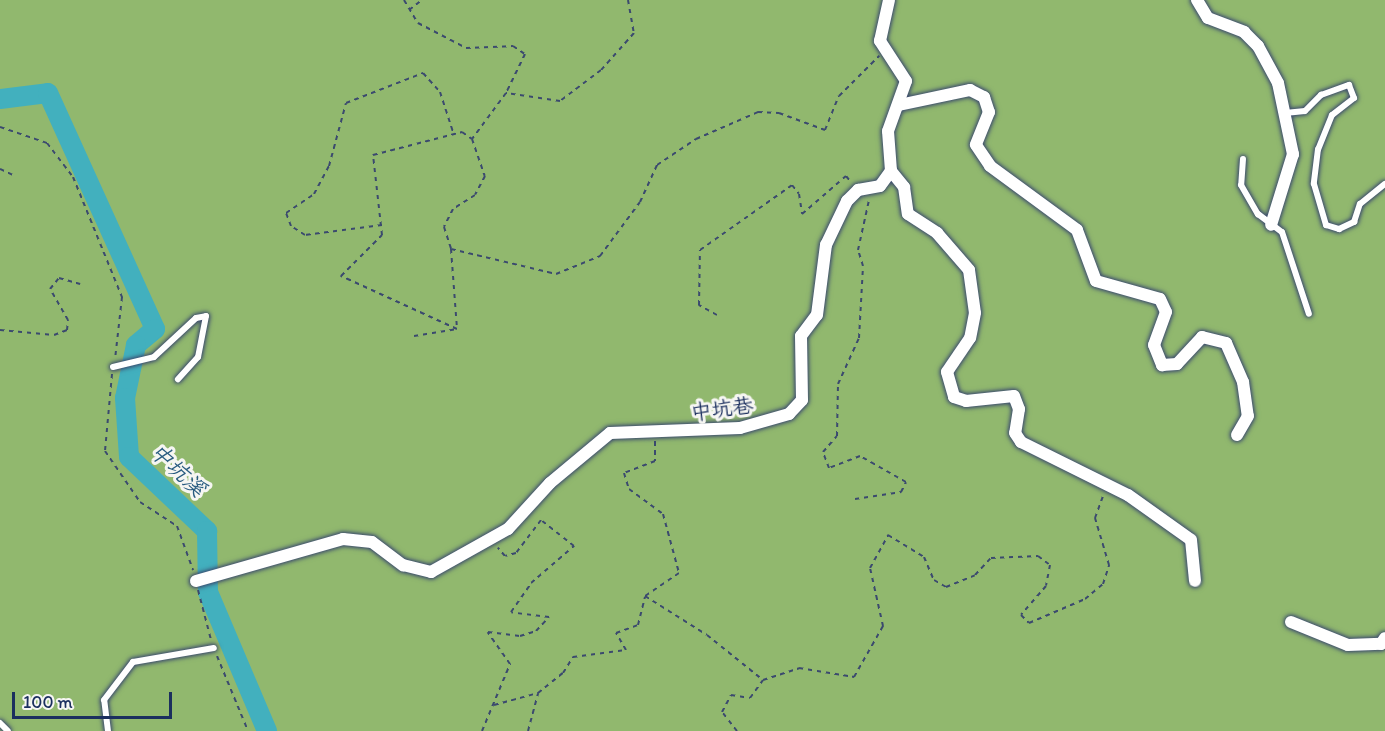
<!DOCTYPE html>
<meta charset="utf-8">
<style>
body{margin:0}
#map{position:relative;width:1385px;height:731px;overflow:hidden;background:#f2e2c9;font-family:Itim,"LXGW WenKai TC",sans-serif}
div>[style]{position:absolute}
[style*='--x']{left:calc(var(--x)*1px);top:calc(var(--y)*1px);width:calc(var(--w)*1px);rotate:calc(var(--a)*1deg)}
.forest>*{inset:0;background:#91b86e}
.river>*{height:20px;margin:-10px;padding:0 10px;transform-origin:10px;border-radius:10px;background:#42b0be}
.path>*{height:2px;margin-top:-1px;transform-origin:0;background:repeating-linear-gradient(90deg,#3b4a6e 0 4.5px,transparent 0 9px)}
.roads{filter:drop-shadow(0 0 2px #3b4a6e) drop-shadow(0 0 2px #3b4a6e)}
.lane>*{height:6px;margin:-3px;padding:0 3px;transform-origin:3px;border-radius:3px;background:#fff}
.street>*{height:12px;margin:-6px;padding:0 6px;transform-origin:6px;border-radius:6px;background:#fff}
span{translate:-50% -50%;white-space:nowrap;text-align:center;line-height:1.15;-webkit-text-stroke:6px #f6f6f2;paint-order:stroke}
.street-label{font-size:21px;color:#1b2f5e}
.water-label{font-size:22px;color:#295c80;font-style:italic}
.scale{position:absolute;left:12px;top:692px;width:160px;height:27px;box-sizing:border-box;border:3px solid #1b2f5e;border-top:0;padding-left:8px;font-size:18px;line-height:21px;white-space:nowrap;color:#1b2f5e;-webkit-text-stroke:4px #f6f6f2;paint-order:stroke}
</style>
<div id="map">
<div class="forest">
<i style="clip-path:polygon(0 0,1385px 0,1385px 731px,0 731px)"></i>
</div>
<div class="river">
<i style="--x:0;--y:99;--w:48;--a:-7.1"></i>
<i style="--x:48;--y:93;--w:259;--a:65.6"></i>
<i style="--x:155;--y:329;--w:25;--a:140"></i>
<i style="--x:136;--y:345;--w:54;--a:101.7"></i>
<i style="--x:125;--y:398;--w:59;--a:86.1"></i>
<i style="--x:129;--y:457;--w:108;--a:43.5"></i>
<i style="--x:207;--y:531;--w:61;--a:89.1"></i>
<i style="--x:208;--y:592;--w:151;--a:67"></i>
</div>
<div class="path">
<i style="--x:404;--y:0;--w:27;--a:59"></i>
<i style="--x:418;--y:23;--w:54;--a:27.5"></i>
<i style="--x:466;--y:48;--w:47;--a:-2.4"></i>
<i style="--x:513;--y:46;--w:14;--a:34"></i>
<i style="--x:525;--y:54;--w:43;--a:116"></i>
<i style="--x:628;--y:0;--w:34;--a:80"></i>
<i style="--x:634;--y:33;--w:50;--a:131.7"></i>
<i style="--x:601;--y:70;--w:51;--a:142.9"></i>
<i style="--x:560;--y:101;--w:55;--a:-171.6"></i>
<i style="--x:506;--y:93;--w:57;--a:126.5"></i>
<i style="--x:472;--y:139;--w:39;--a:71"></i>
<i style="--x:485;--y:176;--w:21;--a:118"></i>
<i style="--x:475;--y:195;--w:26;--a:148"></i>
<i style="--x:453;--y:209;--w:20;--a:117"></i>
<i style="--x:444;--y:227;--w:23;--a:72"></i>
<i style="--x:451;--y:249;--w:108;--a:13.4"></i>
<i style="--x:556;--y:274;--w:48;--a:-22.2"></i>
<i style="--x:600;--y:256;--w:67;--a:-53.5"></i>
<i style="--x:640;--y:202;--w:41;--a:-65.3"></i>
<i style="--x:657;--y:165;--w:47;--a:-33.7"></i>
<i style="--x:696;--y:139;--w:68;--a:-23.5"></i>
<i style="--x:758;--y:112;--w:21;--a:3"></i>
<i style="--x:779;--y:113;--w:49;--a:20.3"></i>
<i style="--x:825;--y:130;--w:37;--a:-68"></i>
<i style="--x:839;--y:96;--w:57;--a:-45"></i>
<i style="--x:409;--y:10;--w:16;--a:-38"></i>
<i style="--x:0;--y:127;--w:50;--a:18.8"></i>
<i style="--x:47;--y:143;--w:43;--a:52.6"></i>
<i style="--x:73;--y:177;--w:130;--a:67.8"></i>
<i style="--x:122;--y:297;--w:62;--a:96.4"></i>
<i style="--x:0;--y:169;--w:14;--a:25"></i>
<i style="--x:382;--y:225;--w:78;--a:172.6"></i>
<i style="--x:305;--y:235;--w:17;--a:-147"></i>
<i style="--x:291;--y:226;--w:14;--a:-111"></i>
<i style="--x:286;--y:213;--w:34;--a:-34"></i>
<i style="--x:314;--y:194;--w:32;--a:-62"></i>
<i style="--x:329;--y:166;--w:65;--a:-74.9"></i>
<i style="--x:346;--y:103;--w:83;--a:-21.3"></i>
<i style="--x:423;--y:73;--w:25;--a:48"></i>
<i style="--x:440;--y:92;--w:45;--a:72"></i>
<i style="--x:451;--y:249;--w:80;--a:85.7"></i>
<i style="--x:457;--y:329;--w:128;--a:-155.4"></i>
<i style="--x:341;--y:276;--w:58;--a:-45"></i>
<i style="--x:382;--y:235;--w:81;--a:-96.4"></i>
<i style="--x:373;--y:155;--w:92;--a:-14.5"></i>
<i style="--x:462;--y:132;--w:12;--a:35"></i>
<i style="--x:717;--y:315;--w:21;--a:-151"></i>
<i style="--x:699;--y:305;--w:55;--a:-89"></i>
<i style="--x:700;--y:250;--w:113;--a:-35.2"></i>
<i style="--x:792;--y:185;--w:11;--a:52"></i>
<i style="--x:799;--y:194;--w:20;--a:81"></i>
<i style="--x:802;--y:214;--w:58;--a:-40.8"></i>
<i style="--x:846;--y:176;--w:6;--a:51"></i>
<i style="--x:0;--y:330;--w:54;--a:5.3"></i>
<i style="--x:54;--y:335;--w:14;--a:-21"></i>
<i style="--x:67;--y:330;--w:10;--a:-84"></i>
<i style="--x:68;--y:320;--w:36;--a:-120"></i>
<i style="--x:50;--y:289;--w:14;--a:-51"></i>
<i style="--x:59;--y:278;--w:22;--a:16"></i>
<i style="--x:414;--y:336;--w:44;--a:-9.2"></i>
<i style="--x:112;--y:374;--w:77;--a:95.2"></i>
<i style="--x:105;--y:451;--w:62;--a:55.5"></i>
<i style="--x:140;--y:502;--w:44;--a:33"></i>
<i style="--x:177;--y:526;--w:47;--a:70"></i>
<i style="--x:655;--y:441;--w:20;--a:90"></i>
<i style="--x:655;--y:461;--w:33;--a:159"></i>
<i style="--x:624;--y:473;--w:17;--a:73"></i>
<i style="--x:629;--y:489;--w:42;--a:36.3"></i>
<i style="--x:663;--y:514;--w:61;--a:74.8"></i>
<i style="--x:679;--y:573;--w:41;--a:145.9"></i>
<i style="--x:645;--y:596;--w:73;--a:32.2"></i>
<i style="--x:707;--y:635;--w:72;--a:38.8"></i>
<i style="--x:763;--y:680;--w:38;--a:-18"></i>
<i style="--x:799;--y:668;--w:56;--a:9.3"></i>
<i style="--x:854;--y:677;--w:59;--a:-60.4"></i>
<i style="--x:883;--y:626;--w:59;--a:-102.6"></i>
<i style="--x:870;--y:568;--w:38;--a:-61"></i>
<i style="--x:888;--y:535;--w:42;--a:31.4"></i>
<i style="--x:924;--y:557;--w:25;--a:67"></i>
<i style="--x:934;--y:580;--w:14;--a:30"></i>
<i style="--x:946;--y:587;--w:31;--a:-22"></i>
<i style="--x:975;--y:575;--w:23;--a:-47"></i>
<i style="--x:991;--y:558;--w:47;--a:-2.4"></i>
<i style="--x:1038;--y:556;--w:15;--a:37"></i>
<i style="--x:1050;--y:565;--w:21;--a:101"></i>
<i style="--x:1046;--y:586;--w:38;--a:131"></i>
<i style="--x:1021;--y:615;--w:11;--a:45"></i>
<i style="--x:1029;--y:623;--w:61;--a:-23.2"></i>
<i style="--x:1085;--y:599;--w:23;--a:-40"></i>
<i style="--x:1103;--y:584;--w:20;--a:-72"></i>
<i style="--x:1109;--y:565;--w:49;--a:-106.6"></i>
<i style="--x:1095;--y:518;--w:23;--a:-70"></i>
<i style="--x:855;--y:499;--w:47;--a:-8.7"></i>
<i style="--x:901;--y:492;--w:11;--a:-63"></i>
<i style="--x:906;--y:482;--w:53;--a:-150.5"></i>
<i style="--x:860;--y:456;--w:33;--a:159"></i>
<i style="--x:829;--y:468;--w:17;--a:-111"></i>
<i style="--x:823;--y:452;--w:21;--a:-49"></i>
<i style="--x:837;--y:436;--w:52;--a:-88.9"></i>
<i style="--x:838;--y:384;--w:51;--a:-65.5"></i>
<i style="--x:859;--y:338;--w:72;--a:-86.8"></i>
<i style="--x:863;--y:266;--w:17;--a:-107"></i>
<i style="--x:858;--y:250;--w:51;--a:-77.6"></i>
<i style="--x:198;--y:590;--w:52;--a:75.4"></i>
<i style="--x:217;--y:656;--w:81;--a:67.5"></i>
<i style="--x:494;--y:705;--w:46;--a:-15.3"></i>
<i style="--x:482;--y:731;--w:73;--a:-67.3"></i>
<i style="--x:510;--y:664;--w:39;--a:-125"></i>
<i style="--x:488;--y:632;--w:32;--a:7"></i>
<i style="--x:520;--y:636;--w:17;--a:-17"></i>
<i style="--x:536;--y:631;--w:19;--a:-47"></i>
<i style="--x:549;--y:617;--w:38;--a:-173"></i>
<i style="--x:511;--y:612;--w:35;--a:-55"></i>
<i style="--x:531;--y:583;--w:57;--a:-40.7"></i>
<i style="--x:574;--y:546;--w:42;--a:-141.8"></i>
<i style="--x:541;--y:520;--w:41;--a:127.1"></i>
<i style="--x:516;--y:553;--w:11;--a:165"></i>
<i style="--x:505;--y:556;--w:11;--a:-131"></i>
<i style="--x:528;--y:731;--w:39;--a:-75"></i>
<i style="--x:538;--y:693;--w:32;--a:-39"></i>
<i style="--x:563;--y:673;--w:19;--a:-58"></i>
<i style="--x:573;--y:657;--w:53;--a:-7.5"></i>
<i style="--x:626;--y:650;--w:20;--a:-120"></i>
<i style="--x:616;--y:633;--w:23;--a:-20"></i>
<i style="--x:638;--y:625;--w:29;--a:-76"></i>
<i style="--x:737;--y:731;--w:24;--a:-128"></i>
<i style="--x:722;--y:712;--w:19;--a:-62"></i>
<i style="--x:731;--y:695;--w:19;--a:9"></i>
<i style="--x:750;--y:698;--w:22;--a:-54"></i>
</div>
<div class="roads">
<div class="lane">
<i style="--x:1285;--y:113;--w:20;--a:-6"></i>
<i style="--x:1305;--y:111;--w:23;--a:-45"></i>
<i style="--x:1321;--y:95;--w:30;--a:-20"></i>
<i style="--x:1349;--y:85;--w:14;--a:69"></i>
<i style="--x:1354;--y:98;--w:28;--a:142"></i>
<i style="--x:1332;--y:115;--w:37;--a:112"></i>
<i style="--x:1318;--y:149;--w:35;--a:97"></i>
<i style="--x:1314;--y:184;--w:43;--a:73.7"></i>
<i style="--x:1326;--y:225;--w:14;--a:17"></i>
<i style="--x:1339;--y:229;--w:17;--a:-25"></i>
<i style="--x:1354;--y:222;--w:19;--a:-72"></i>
<i style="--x:1360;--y:204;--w:32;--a:-39"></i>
<i style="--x:1243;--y:159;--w:26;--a:94"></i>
<i style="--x:1241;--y:185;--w:34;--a:60"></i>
<i style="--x:1258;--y:214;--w:30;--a:37"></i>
<i style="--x:1282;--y:232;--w:86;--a:71.8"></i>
<i style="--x:113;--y:367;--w:42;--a:-13.7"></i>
<i style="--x:154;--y:357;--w:57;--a:-42.9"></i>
<i style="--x:196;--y:318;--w:10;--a:-11"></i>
<i style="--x:206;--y:316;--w:42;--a:101"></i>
<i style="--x:198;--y:357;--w:30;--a:132"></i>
<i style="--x:0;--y:723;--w:11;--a:45"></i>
<i style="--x:108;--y:731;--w:31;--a:-97"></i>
<i style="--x:104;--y:700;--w:48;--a:-52.7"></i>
<i style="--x:133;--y:662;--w:82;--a:-9.8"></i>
</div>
<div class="street">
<i style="--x:1197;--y:0;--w:21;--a:59"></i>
<i style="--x:1208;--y:18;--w:39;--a:21"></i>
<i style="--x:1244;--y:32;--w:20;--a:45"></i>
<i style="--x:1258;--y:46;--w:42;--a:61.6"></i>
<i style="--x:1278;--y:83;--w:73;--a:78.1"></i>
<i style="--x:1293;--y:154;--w:74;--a:107.2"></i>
<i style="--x:899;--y:105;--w:73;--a:-11.9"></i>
<i style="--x:970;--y:90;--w:16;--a:27"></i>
<i style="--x:984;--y:97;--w:16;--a:72"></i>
<i style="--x:989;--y:112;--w:35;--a:112"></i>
<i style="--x:976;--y:145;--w:25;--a:56"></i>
<i style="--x:990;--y:166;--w:108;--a:36.3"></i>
<i style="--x:1077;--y:230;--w:54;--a:69.6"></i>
<i style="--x:1096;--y:281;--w:66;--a:15.7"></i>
<i style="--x:1160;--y:299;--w:14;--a:65"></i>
<i style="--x:1166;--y:312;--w:35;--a:110"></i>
<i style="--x:1154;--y:345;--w:22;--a:68"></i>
<i style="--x:1162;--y:365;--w:15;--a:-4"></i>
<i style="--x:1177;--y:364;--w:37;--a:-47"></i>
<i style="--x:1202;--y:337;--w:25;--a:14"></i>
<i style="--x:1226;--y:343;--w:43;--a:66.4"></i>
<i style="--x:1243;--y:382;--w:34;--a:82"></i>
<i style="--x:1248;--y:416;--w:22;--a:120"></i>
<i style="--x:891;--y:171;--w:21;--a:51"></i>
<i style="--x:904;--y:187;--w:27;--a:82"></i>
<i style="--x:908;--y:214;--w:35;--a:33"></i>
<i style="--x:937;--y:233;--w:49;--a:49.1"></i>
<i style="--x:969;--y:270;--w:43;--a:82.1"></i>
<i style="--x:975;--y:313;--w:25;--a:101"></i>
<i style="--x:970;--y:338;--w:41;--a:124.1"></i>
<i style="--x:947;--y:372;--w:26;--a:74"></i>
<i style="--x:954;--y:397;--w:13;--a:18"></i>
<i style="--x:966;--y:401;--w:48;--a:-5.9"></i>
<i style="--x:1014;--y:396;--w:14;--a:69"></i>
<i style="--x:1019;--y:409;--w:24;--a:99"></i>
<i style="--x:1015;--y:433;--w:11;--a:56"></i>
<i style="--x:1021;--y:442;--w:119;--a:26.4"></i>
<i style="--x:1128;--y:495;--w:77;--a:35.5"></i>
<i style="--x:1191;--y:540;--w:41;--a:84.4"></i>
<i style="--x:196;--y:581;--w:153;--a:-15.9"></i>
<i style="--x:343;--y:539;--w:29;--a:6"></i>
<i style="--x:372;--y:542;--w:39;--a:37"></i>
<i style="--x:403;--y:565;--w:29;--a:14"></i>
<i style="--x:431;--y:572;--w:88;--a:-29.2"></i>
<i style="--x:508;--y:529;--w:62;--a:-47.6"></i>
<i style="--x:550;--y:483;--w:78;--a:-39.8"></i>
<i style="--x:610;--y:433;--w:130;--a:-2.2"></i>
<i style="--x:740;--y:428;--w:51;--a:-15.9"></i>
<i style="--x:789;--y:414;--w:19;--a:-47"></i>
<i style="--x:802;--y:400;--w:64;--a:-90.9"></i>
<i style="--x:801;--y:336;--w:26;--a:-53"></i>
<i style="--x:817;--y:315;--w:71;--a:-82.7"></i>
<i style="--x:826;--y:245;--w:49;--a:-64.5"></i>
<i style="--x:847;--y:201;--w:16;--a:-45"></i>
<i style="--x:858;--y:190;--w:22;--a:-10"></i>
<i style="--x:880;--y:186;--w:19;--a:-54"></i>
<i style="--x:891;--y:171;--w:40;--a:-94.3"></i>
<i style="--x:888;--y:131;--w:53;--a:-70.2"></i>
<i style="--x:906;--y:81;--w:48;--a:-123"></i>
<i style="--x:880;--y:41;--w:42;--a:-77.6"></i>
<i style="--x:1291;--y:622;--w:61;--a:22"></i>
<i style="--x:1348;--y:645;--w:33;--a:-2"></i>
<i style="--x:1381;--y:644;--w:7;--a:-56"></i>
</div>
</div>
<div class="street-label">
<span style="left:722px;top:409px;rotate:-7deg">中坑巷</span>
</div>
<div class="water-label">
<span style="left:178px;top:470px;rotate:43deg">中坑溪</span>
</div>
<div class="scale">100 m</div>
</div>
